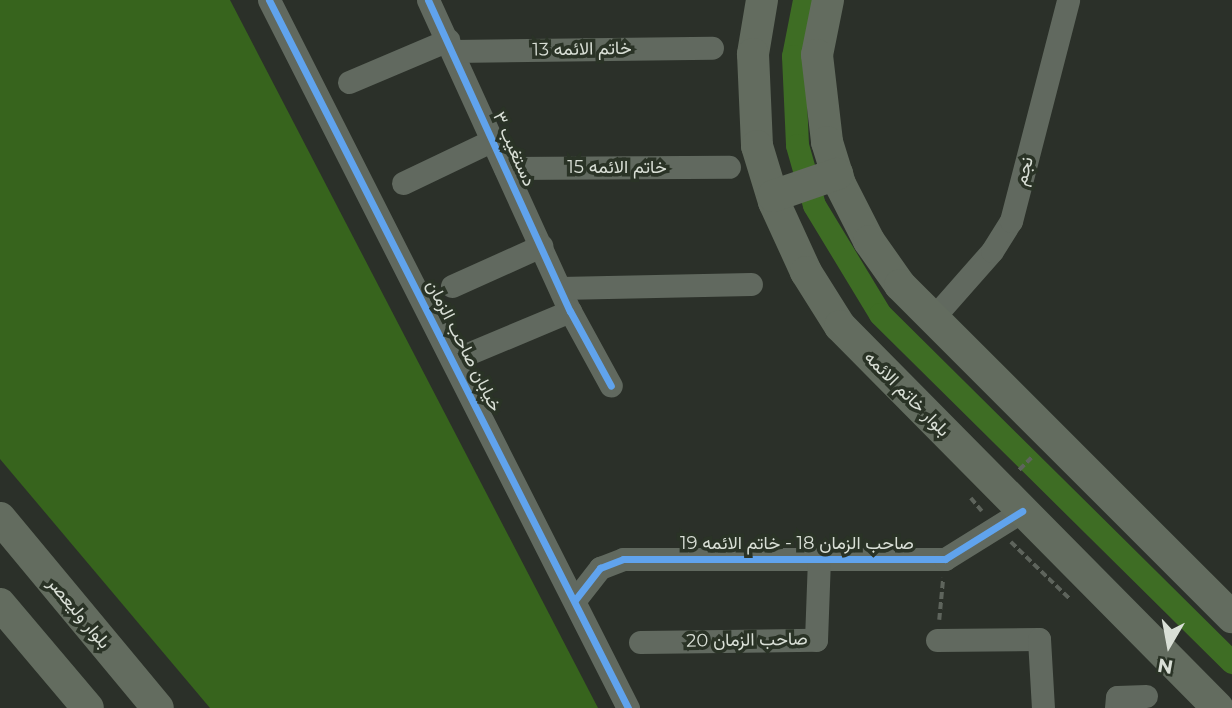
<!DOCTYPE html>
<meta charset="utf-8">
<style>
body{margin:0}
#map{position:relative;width:1232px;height:708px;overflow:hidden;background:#2b3029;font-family:Montserrat,Vazirmatn,sans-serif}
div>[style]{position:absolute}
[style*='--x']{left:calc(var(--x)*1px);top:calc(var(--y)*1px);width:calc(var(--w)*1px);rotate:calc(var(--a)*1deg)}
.forest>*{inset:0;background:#37641d}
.canal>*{height:23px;margin:-11.5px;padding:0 11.5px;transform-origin:11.5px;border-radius:11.5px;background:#3e6d24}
.path>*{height:3.5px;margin-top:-1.75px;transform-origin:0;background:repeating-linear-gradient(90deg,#5e645c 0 7px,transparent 0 10.5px)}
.street>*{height:23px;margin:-11.5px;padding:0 11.5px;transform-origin:11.5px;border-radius:11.5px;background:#61695f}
.secondary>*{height:32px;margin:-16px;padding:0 16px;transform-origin:16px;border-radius:16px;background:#636c5f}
.cycleway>*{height:7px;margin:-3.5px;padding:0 3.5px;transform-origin:3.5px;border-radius:3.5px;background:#60a3ed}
span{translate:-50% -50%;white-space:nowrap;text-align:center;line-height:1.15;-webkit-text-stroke:7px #2a3326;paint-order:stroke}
.street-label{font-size:18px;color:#d9dfd6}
.north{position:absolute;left:1134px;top:610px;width:70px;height:70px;-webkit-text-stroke:5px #2a3326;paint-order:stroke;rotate:190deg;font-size:19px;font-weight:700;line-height:28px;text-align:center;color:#d9dfd6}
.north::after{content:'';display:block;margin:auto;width:24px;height:32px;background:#d9dfd6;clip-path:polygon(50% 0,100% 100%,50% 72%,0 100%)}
</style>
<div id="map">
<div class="forest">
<i style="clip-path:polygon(0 0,230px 0,598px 708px,210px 708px,0 459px)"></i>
</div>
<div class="canal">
<i style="--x:804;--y:0;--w:57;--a:101.1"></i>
<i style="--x:793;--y:56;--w:89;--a:87.4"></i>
<i style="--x:797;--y:145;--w:62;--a:74.2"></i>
<i style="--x:814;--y:205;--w:127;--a:58.8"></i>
<i style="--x:880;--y:314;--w:495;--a:44.7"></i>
</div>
<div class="path">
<i style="--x:1019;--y:470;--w:20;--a:-45"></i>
<i style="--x:971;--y:498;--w:17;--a:50"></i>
<i style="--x:1011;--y:542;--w:83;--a:44"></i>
<i style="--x:939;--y:620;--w:42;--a:-84.6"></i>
</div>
<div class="street">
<i style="--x:269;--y:0;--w:794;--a:63.11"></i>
<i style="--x:428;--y:0;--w:342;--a:65.5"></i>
<i style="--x:570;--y:311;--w:85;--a:61.3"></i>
<i style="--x:453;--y:51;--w:259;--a:-0.7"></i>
<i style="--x:349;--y:82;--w:108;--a:-23"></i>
<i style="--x:505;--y:168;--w:224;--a:-0.3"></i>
<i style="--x:403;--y:183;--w:100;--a:-25.5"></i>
<i style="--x:452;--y:286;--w:98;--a:-24.2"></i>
<i style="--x:560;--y:288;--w:191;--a:-1.2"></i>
<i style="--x:933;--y:318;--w:89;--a:-48.6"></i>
<i style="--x:992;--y:251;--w:36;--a:-58"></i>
<i style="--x:1011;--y:221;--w:228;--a:-75.5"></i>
<i style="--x:453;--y:360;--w:127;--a:-22.7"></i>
<i style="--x:575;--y:600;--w:41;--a:-52"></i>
<i style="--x:600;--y:568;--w:25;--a:-21"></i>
<i style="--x:623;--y:559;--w:322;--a:0"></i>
<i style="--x:945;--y:559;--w:91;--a:-31.9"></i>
<i style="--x:937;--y:640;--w:102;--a:-0.6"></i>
<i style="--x:1039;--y:639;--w:69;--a:86.7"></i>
<i style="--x:640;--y:642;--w:176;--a:-0.7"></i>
<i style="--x:816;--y:640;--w:81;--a:-87.9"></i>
<i style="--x:1116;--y:708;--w:11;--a:-85"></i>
<i style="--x:1117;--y:697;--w:29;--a:-2"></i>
</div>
<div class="secondary">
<i style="--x:762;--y:0;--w:55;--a:99.5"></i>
<i style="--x:753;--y:54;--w:92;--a:87.5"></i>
<i style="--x:757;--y:146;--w:59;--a:73.1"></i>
<i style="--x:774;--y:202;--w:77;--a:65.4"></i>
<i style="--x:806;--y:272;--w:64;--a:57.8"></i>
<i style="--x:840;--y:326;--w:537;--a:45.3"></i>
<i style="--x:828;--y:0;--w:56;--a:101.3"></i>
<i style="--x:817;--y:55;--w:88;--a:83.4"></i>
<i style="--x:827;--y:142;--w:44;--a:72.8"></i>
<i style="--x:840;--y:184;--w:64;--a:63"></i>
<i style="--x:869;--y:241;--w:54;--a:54.8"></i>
<i style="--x:900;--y:285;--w:470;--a:45"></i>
<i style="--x:773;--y:196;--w:68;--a:-19"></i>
<i style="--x:0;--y:518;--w:247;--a:50.3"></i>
<i style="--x:0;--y:604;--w:136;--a:49.8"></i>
</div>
<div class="cycleway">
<i style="--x:269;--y:0;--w:794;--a:63.11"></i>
<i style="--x:428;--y:0;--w:342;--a:65.5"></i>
<i style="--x:570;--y:311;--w:85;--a:61.3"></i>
<i style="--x:575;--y:600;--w:41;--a:-52"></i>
<i style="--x:600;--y:568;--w:25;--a:-21"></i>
<i style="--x:623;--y:559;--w:322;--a:0"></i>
<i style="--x:945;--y:559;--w:91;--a:-31.9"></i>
</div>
<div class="street-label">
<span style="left:582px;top:49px;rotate:-1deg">خاتم الائمه 13</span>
<span style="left:514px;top:149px;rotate:66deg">دستغیب ۳</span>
<span style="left:617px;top:167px">خاتم الائمه 15</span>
<span style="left:1024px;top:171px;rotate:-75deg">نجم</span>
<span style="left:464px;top:346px;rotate:63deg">خیابان صاحب الزمان</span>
<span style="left:907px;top:394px;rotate:45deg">بلوار خاتم الائمه</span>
<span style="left:797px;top:543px">صاحب الزمان 18 - خاتم الائمه 19</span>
<span style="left:79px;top:613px;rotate:50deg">بلوار ولیعصر</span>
<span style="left:747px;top:640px;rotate:-1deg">صاحب الزمان 20</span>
</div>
<div class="north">N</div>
</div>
